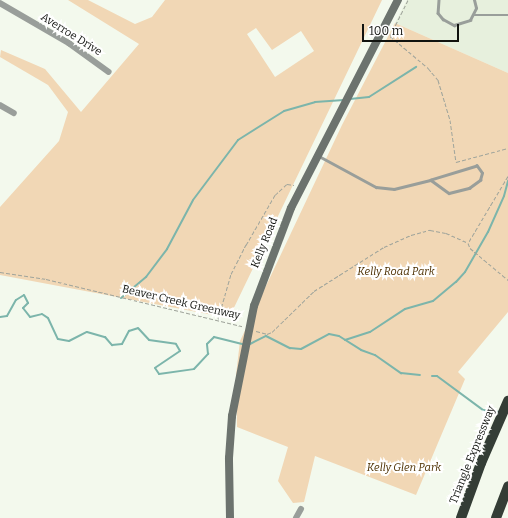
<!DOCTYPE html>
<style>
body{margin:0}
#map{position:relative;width:508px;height:518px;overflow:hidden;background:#f3f9ed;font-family:Bitter,serif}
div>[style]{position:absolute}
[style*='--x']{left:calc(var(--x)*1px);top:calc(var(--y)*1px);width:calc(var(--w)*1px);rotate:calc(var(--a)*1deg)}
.built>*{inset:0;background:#e7f0dd}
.green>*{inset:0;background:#f1d7b5}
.stream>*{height:2px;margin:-1px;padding:0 1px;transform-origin:1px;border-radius:1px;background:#7cb5ab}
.path>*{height:1px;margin-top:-0.5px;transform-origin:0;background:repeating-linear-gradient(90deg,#9fa49b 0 4px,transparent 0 6px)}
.lane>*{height:2.5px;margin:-1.25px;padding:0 1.25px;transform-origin:1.25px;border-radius:1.25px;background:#999e9a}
.street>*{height:5.5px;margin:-2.75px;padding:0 2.75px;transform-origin:2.75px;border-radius:2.75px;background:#999e9a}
.secondary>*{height:8px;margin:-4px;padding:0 4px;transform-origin:4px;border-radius:4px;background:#6c736e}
.highway>*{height:10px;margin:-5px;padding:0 5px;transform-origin:5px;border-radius:5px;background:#343d36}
.secondary-bridge>*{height:8px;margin:-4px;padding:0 4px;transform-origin:4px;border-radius:4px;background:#6c736e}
span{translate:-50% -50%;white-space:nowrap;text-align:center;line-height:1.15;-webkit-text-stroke:4px #fff;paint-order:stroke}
.street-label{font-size:11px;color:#11130f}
.park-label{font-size:11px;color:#4c2f00;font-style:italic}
.scale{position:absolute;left:362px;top:24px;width:97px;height:18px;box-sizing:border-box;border:2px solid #11130f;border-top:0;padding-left:5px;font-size:12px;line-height:14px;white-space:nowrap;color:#11130f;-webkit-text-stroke:3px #fff;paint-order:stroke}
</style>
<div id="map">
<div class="built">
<i style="clip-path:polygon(407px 0,508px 0,508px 73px,395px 23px)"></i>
</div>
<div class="green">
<i style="clip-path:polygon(evenodd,68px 0,88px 0,135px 24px,152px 17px,165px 0,382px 0,229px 318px,0 275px,0 207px,59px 141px,68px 112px,48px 85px,0 57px,1px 50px,45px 69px,81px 112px,139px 44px,68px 0,256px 28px,272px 50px,301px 31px,314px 51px,275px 77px,247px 34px,256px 28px)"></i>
<i style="clip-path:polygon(395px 23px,508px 73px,508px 312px,458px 372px,465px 379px,416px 495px,315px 456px,304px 502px,293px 503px,278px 481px,288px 447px,237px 427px,236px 375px,240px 341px,342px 125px)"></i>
</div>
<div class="stream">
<i style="--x:350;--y:99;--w:19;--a:-6"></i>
<i style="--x:369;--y:97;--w:56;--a:-32.6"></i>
<i style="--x:121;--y:298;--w:33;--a:-40"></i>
<i style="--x:146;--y:277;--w:35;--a:-53"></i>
<i style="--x:167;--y:249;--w:55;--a:-62"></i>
<i style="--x:193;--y:200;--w:75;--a:-53.1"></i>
<i style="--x:238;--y:140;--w:54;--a:-32.2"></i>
<i style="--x:284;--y:111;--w:32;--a:-16"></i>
<i style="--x:315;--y:102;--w:29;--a:-4"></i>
<i style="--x:0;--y:317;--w:7;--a:-8"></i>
<i style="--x:7;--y:316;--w:18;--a:-61"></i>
<i style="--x:16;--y:300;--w:9;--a:-32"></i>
<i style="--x:24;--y:295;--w:9;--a:63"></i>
<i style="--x:28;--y:303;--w:7;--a:135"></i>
<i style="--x:23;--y:308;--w:11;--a:52"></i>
<i style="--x:30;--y:317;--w:12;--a:-14"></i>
<i style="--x:42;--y:314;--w:7;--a:34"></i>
<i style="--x:48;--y:318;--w:23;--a:65"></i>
<i style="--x:58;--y:339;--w:11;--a:10"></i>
<i style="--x:69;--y:341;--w:20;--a:-27"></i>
<i style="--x:87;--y:332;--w:19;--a:16"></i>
<i style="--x:105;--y:337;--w:11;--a:49"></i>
<i style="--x:112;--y:345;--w:10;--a:-6"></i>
<i style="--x:122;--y:344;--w:15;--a:-62"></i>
<i style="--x:129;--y:331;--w:9;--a:-18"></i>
<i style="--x:138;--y:328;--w:16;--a:47"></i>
<i style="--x:149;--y:340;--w:27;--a:8"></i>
<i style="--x:176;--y:344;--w:8;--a:60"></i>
<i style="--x:180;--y:351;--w:30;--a:146"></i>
<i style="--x:155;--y:368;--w:7;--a:56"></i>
<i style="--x:159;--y:374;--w:35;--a:-8"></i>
<i style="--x:194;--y:369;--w:21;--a:-47"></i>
<i style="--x:208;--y:354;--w:10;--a:-96"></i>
<i style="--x:207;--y:344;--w:10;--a:-45"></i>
<i style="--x:214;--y:337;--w:32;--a:14"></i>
<i style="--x:345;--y:340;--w:26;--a:-18"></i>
<i style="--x:370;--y:332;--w:42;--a:-33.3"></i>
<i style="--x:405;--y:309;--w:29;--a:-16"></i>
<i style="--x:433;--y:301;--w:30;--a:-40"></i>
<i style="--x:456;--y:282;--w:13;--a:-48"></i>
<i style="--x:465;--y:272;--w:46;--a:-60.1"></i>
<i style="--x:488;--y:232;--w:39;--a:-66"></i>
<i style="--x:504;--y:196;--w:16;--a:-75"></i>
<i style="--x:250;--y:344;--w:18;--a:-27"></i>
<i style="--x:266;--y:336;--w:27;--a:27"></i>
<i style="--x:290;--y:348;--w:11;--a:5"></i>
<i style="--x:301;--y:349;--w:32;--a:-28"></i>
<i style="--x:329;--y:334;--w:10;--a:11"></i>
<i style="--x:339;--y:336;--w:26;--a:32"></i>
<i style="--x:361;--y:350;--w:15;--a:20"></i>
<i style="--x:375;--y:355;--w:32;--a:35"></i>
<i style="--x:401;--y:373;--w:19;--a:6"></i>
<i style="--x:432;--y:376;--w:5;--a:0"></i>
<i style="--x:437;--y:376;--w:57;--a:36.5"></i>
<i style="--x:483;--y:410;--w:16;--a:7"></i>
</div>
<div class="path">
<i style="--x:408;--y:0;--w:40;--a:116.6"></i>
<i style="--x:390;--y:36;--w:50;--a:40.1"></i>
<i style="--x:428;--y:68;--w:16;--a:50"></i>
<i style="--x:438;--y:80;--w:42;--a:73.3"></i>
<i style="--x:450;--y:120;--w:42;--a:81.9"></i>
<i style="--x:456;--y:162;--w:54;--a:-15.1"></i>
<i style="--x:508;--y:176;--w:78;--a:120.8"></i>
<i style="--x:468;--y:243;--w:5;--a:68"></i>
<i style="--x:470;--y:248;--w:50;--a:40.1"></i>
<i style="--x:0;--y:272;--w:47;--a:8.7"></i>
<i style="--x:46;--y:279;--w:202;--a:13.5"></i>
<i style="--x:218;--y:319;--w:47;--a:-73.9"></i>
<i style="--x:231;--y:274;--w:33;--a:-63"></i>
<i style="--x:246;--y:245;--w:58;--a:-59.9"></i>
<i style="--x:275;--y:195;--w:16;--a:-43"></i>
<i style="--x:287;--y:184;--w:7;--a:8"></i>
<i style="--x:256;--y:331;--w:11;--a:15"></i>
<i style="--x:267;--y:334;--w:5;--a:-22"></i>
<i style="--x:272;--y:332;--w:59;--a:-44.3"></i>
<i style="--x:314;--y:291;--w:83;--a:-32.2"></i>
<i style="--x:384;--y:247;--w:30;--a:-24"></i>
<i style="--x:411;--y:235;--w:20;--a:-15"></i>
<i style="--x:430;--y:230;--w:16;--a:11"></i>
<i style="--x:446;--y:233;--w:24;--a:24"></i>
</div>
<div class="lane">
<i style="--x:439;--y:0;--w:13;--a:94"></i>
<i style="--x:438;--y:13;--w:8;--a:50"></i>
<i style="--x:443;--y:19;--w:13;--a:29"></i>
<i style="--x:454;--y:25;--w:17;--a:-17"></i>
<i style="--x:470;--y:20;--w:13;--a:-63"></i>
<i style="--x:476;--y:8;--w:8;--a:-104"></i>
<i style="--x:473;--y:15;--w:35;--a:0"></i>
<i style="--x:319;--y:156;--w:65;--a:28.5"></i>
<i style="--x:376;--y:187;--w:18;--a:6"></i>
<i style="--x:394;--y:189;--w:38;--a:-14"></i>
<i style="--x:431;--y:180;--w:22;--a:36"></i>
<i style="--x:449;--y:193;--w:21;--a:-14"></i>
<i style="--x:469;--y:188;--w:14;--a:-36"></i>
<i style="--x:480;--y:180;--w:7;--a:-74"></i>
<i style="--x:482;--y:173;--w:9;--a:-126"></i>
<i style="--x:477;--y:166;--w:48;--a:163.1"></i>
</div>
<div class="street">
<i style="--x:0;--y:3;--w:80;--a:30.1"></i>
<i style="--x:69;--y:43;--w:49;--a:35.9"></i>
<i style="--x:0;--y:105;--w:16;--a:30"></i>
<i style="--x:296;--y:518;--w:10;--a:-61"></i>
</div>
<div class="secondary">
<i style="--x:254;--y:306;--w:105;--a:-69.3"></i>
<i style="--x:291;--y:208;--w:234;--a:-62.8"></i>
<i style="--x:230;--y:518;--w:60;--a:-91"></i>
<i style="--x:229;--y:458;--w:42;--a:-85.9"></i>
</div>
<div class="highway">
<i style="--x:461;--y:518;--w:59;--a:-70"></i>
<i style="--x:481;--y:463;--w:68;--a:-66.5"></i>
<i style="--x:496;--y:518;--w:34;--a:-69"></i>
</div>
<div class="secondary-bridge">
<i style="--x:232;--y:416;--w:112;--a:-78.7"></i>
</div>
<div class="street-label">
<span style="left:71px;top:35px;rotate:32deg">Averroe Drive</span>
<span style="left:265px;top:243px;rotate:-68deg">Kelly Road</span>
<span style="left:181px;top:303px;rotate:13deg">Beaver Creek Greenway</span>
<span style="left:473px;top:455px;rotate:-68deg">Triangle Expressway</span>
</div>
<div class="park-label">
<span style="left:396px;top:272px">Kelly Road Park</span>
<span style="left:404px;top:468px">Kelly Glen Park</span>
</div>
<div class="scale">100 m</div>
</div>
